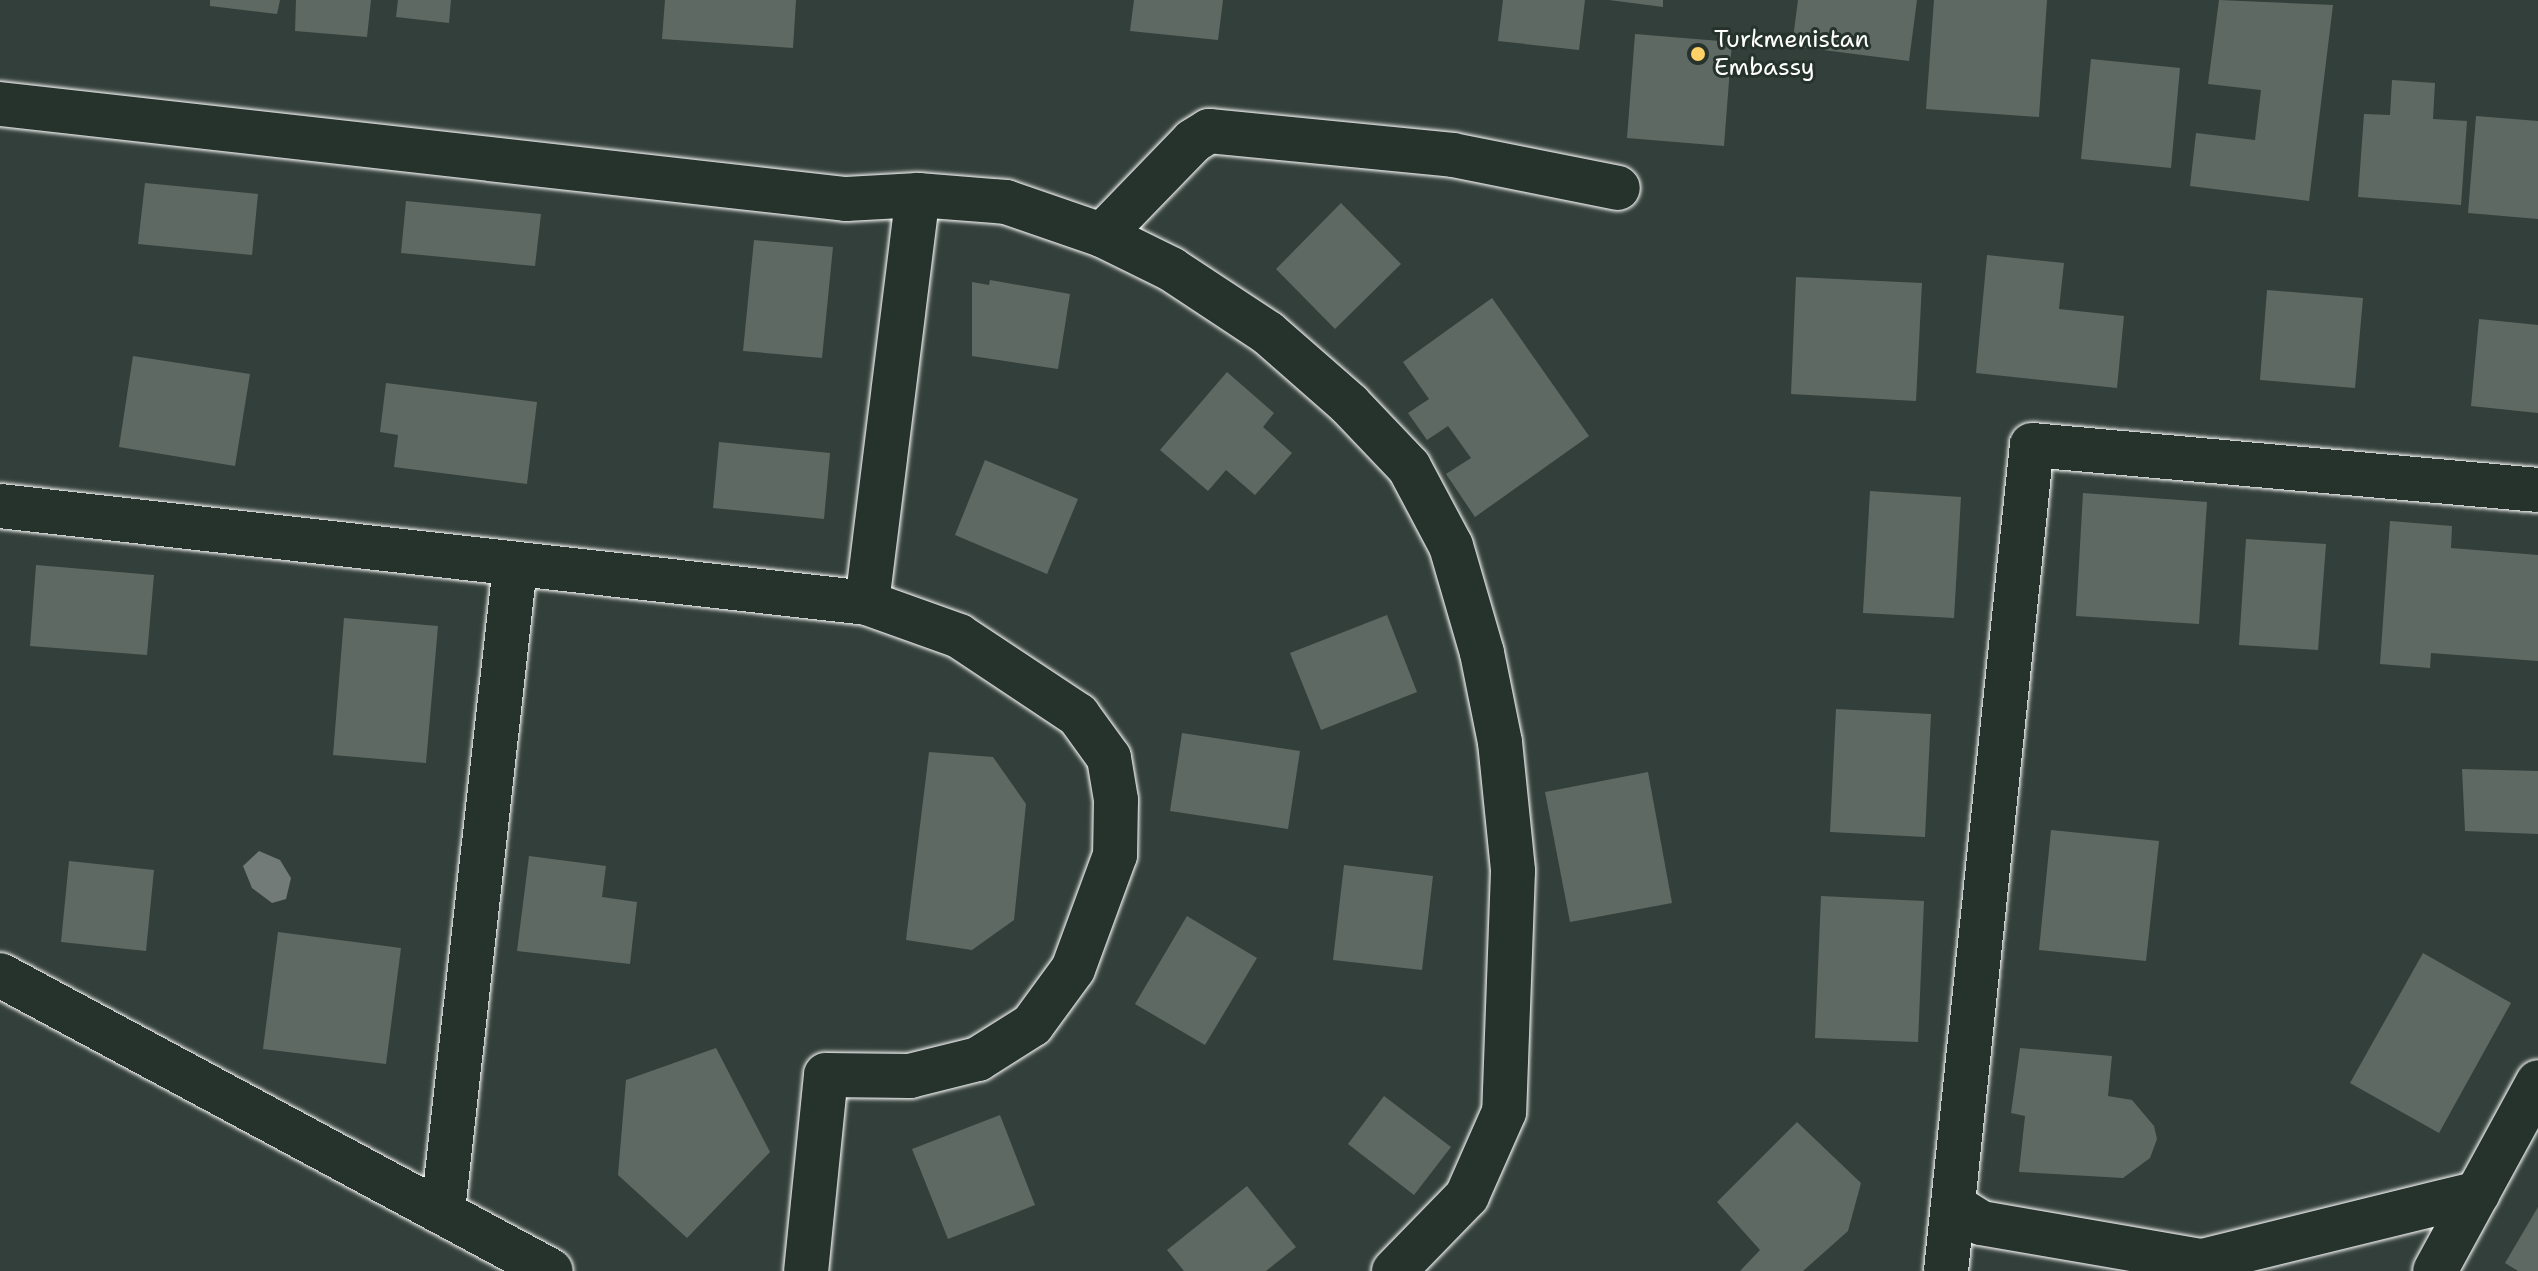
<!DOCTYPE html>
<style>
body{margin:0}
#map{position:relative;width:2538px;height:1271px;overflow:hidden;background:#333f3a;font-family:"Shantell Sans",sans-serif}
div>[style]{position:absolute}
[style*='--x']{left:calc(var(--x)*1px);top:calc(var(--y)*1px);width:calc(var(--w)*1px);rotate:calc(var(--a)*1deg)}
.water>*{inset:0;background:#737b78}
.building>*{inset:0;background:#5f6964}
.roads{filter:drop-shadow(0 0 2px #fff) drop-shadow(0 0 2px #fff)}
.minor>*{height:44px;margin:-22px;padding:0 22px;transform-origin:22px;border-radius:22px;background:#26332d}
.dots>*{width:22px;height:22px;translate:-50% -50%;box-sizing:border-box;border:4px solid #26332d;border-radius:50%}
span{translate:-50% -50%;white-space:nowrap;text-align:center;line-height:1.15;-webkit-text-stroke:6px #26332d;paint-order:stroke}
.poi-label{font-size:24px;color:#fff}
.left{translate:0 -50%;text-align:left}
</style>
<div id="map">
<div class="water">
<i style="clip-path:polygon(259px 851px,280px 860px,291px 878px,286px 899px,272px 903px,252px 888px,243px 866px)"></i>
</div>
<div class="building">
<i style="clip-path:polygon(210px 0,280px 0,277px 14px,210px 6px)"></i>
<i style="clip-path:polygon(296px 0,371px 0,367px 37px,295px 31px)"></i>
<i style="clip-path:polygon(398px 0,451px 0,449px 23px,396px 17px)"></i>
<i style="clip-path:polygon(665px 0,796px 0,793px 48px,662px 39px)"></i>
<i style="clip-path:polygon(1134px 0,1223px 0,1218px 40px,1130px 31px)"></i>
<i style="clip-path:polygon(1503px 0,1585px 0,1579px 50px,1498px 41px)"></i>
<i style="clip-path:polygon(1609px 0,1663px 0,1663px 7px)"></i>
<i style="clip-path:polygon(1798px 0,1917px 0,1909px 61px,1792px 46px)"></i>
<i style="clip-path:polygon(1934px 0,2047px 0,2039px 117px,1926px 109px)"></i>
<i style="clip-path:polygon(2219px 0,2333px 5px,2309px 201px,2190px 186px,2196px 133px,2255px 140px,2261px 90px,2208px 84px)"></i>
<i style="clip-path:polygon(1635px 34px,1732px 42px,1724px 146px,1627px 138px)"></i>
<i style="clip-path:polygon(2091px 59px,2180px 68px,2171px 168px,2081px 159px)"></i>
<i style="clip-path:polygon(2392px 80px,2435px 83px,2433px 119px,2467px 121px,2461px 205px,2358px 197px,2364px 114px,2390px 115px)"></i>
<i style="clip-path:polygon(2476px 116px,2538px 121px,2538px 219px,2468px 213px)"></i>
<i style="clip-path:polygon(145px 183px,258px 194px,252px 255px,138px 244px)"></i>
<i style="clip-path:polygon(406px 201px,541px 214px,535px 266px,401px 253px)"></i>
<i style="clip-path:polygon(1341px 203px,1401px 264px,1335px 329px,1276px 269px)"></i>
<i style="clip-path:polygon(754px 240px,833px 247px,822px 358px,743px 351px)"></i>
<i style="clip-path:polygon(1987px 255px,2064px 263px,2059px 309px,2124px 316px,2117px 388px,1976px 373px)"></i>
<i style="clip-path:polygon(1796px 277px,1922px 283px,1916px 401px,1791px 394px)"></i>
<i style="clip-path:polygon(990px 280px,1070px 294px,1058px 369px,972px 356px,972px 282px,989px 285px)"></i>
<i style="clip-path:polygon(2267px 290px,2363px 298px,2355px 388px,2260px 380px)"></i>
<i style="clip-path:polygon(1492px 298px,1589px 436px,1475px 517px,1446px 474px,1471px 458px,1448px 426px,1427px 440px,1408px 413px,1429px 399px,1403px 362px)"></i>
<i style="clip-path:polygon(2479px 319px,2538px 325px,2538px 413px,2471px 406px)"></i>
<i style="clip-path:polygon(133px 356px,250px 374px,235px 466px,119px 447px)"></i>
<i style="clip-path:polygon(1227px 372px,1274px 413px,1263px 427px,1292px 453px,1255px 495px,1226px 470px,1208px 491px,1160px 450px)"></i>
<i style="clip-path:polygon(386px 383px,537px 402px,527px 484px,394px 467px,398px 435px,380px 432px)"></i>
<i style="clip-path:polygon(719px 442px,830px 453px,824px 519px,713px 508px)"></i>
<i style="clip-path:polygon(985px 460px,1078px 499px,1047px 574px,955px 535px)"></i>
<i style="clip-path:polygon(1870px 491px,1961px 497px,1954px 618px,1863px 613px)"></i>
<i style="clip-path:polygon(2083px 493px,2207px 502px,2199px 624px,2076px 616px)"></i>
<i style="clip-path:polygon(2390px 521px,2452px 526px,2451px 548px,2538px 555px,2538px 661px,2431px 653px,2430px 668px,2380px 664px)"></i>
<i style="clip-path:polygon(2246px 539px,2326px 544px,2318px 650px,2239px 645px)"></i>
<i style="clip-path:polygon(36px 565px,154px 575px,147px 655px,30px 646px)"></i>
<i style="clip-path:polygon(1387px 615px,1417px 692px,1321px 730px,1290px 653px)"></i>
<i style="clip-path:polygon(344px 618px,438px 626px,426px 763px,333px 755px)"></i>
<i style="clip-path:polygon(1836px 709px,1931px 714px,1925px 837px,1830px 832px)"></i>
<i style="clip-path:polygon(1182px 733px,1300px 751px,1288px 829px,1170px 811px)"></i>
<i style="clip-path:polygon(929px 752px,993px 757px,1026px 804px,1014px 920px,972px 950px,906px 940px)"></i>
<i style="clip-path:polygon(2462px 769px,2538px 771px,2538px 834px,2465px 831px)"></i>
<i style="clip-path:polygon(1648px 772px,1672px 903px,1570px 922px,1545px 792px)"></i>
<i style="clip-path:polygon(2051px 830px,2159px 841px,2146px 961px,2039px 950px)"></i>
<i style="clip-path:polygon(529px 856px,606px 866px,602px 897px,637px 902px,630px 964px,517px 951px)"></i>
<i style="clip-path:polygon(69px 861px,154px 870px,146px 951px,61px 942px)"></i>
<i style="clip-path:polygon(1344px 865px,1433px 876px,1422px 970px,1333px 960px)"></i>
<i style="clip-path:polygon(1821px 896px,1924px 901px,1918px 1042px,1815px 1038px)"></i>
<i style="clip-path:polygon(1187px 916px,1257px 958px,1205px 1045px,1135px 1004px)"></i>
<i style="clip-path:polygon(278px 932px,401px 948px,386px 1064px,263px 1049px)"></i>
<i style="clip-path:polygon(2423px 953px,2511px 1003px,2439px 1133px,2350px 1083px)"></i>
<i style="clip-path:polygon(716px 1048px,770px 1152px,687px 1238px,618px 1175px,626px 1080px)"></i>
<i style="clip-path:polygon(2020px 1048px,2112px 1056px,2108px 1096px,2132px 1100px,2154px 1126px,2157px 1139px,2150px 1158px,2123px 1178px,2019px 1172px,2025px 1116px,2011px 1113px)"></i>
<i style="clip-path:polygon(1384px 1096px,1451px 1147px,1414px 1195px,1348px 1144px)"></i>
<i style="clip-path:polygon(1000px 1115px,1035px 1205px,948px 1239px,912px 1149px)"></i>
<i style="clip-path:polygon(1797px 1122px,1861px 1183px,1848px 1231px,1803px 1271px,1740px 1271px,1760px 1250px,1717px 1202px)"></i>
<i style="clip-path:polygon(1247px 1186px,1296px 1247px,1266px 1271px,1184px 1271px,1167px 1250px)"></i>
<i style="clip-path:polygon(2538px 1207px,2538px 1271px,2518px 1271px,2505px 1263px)"></i>
</div>
<div class="roads">
<div class="minor">
<i style="--x:0;--y:104;--w:851;--a:6.41"></i>
<i style="--x:846;--y:199;--w:72;--a:-3.2"></i>
<i style="--x:918;--y:195;--w:88;--a:4.5"></i>
<i style="--x:1006;--y:202;--w:102;--a:19"></i>
<i style="--x:1102;--y:235;--w:77;--a:26.2"></i>
<i style="--x:1171;--y:269;--w:116;--a:33.4"></i>
<i style="--x:1268;--y:333;--w:108;--a:41.2"></i>
<i style="--x:1349;--y:404;--w:87;--a:46.4"></i>
<i style="--x:1409;--y:467;--w:89;--a:62"></i>
<i style="--x:1451;--y:546;--w:111;--a:73.8"></i>
<i style="--x:1482;--y:653;--w:91;--a:78.6"></i>
<i style="--x:1500;--y:742;--w:130;--a:84.2"></i>
<i style="--x:1513;--y:871;--w:241;--a:92.1"></i>
<i style="--x:1504;--y:1112;--w:92;--a:113.8"></i>
<i style="--x:1467;--y:1196;--w:105;--a:134.2"></i>
<i style="--x:1102;--y:235;--w:131;--a:-45.9"></i>
<i style="--x:1193;--y:141;--w:19;--a:-32"></i>
<i style="--x:1209;--y:131;--w:245;--a:5.6"></i>
<i style="--x:1453;--y:155;--w:168;--a:11.3"></i>
<i style="--x:0;--y:506;--w:872;--a:6.38"></i>
<i style="--x:867;--y:603;--w:98;--a:19.7"></i>
<i style="--x:959;--y:636;--w:143;--a:33.6"></i>
<i style="--x:1078;--y:715;--w:53;--a:54.2"></i>
<i style="--x:1109;--y:758;--w:43;--a:80.5"></i>
<i style="--x:1116;--y:800;--w:55;--a:91"></i>
<i style="--x:1115;--y:855;--w:121;--a:110.2"></i>
<i style="--x:1073;--y:969;--w:69;--a:126.2"></i>
<i style="--x:1032;--y:1025;--w:64;--a:147.8"></i>
<i style="--x:978;--y:1059;--w:70;--a:166"></i>
<i style="--x:910;--y:1076;--w:84;--a:-179.3"></i>
<i style="--x:826;--y:1075;--w:197;--a:95.8"></i>
<i style="--x:867;--y:603;--w:411;--a:-82.9"></i>
<i style="--x:0;--y:975;--w:625;--a:28.24"></i>
<i style="--x:1954;--y:1206;--w:32;--a:32"></i>
<i style="--x:1981;--y:1223;--w:224;--a:9.8"></i>
<i style="--x:2202;--y:1261;--w:284;--a:-13.8"></i>
<i style="--x:443;--y:1210;--w:648;--a:-83.62"></i>
<i style="--x:1946;--y:1271;--w:830;--a:-84.06"></i>
<i style="--x:2032;--y:445;--w:508;--a:5.08"></i>
<i style="--x:2435;--y:1271;--w:215;--a:-61.4"></i>
</div>
</div>
<div class="dots">
<i style="left:1698px;top:54px;background:#ffd166"></i>
</div>
<div class="poi-label">
<span class="left" style="left:1714px;top:54px">Turkmenistan<br>Embassy</span>
</div>
</div>
